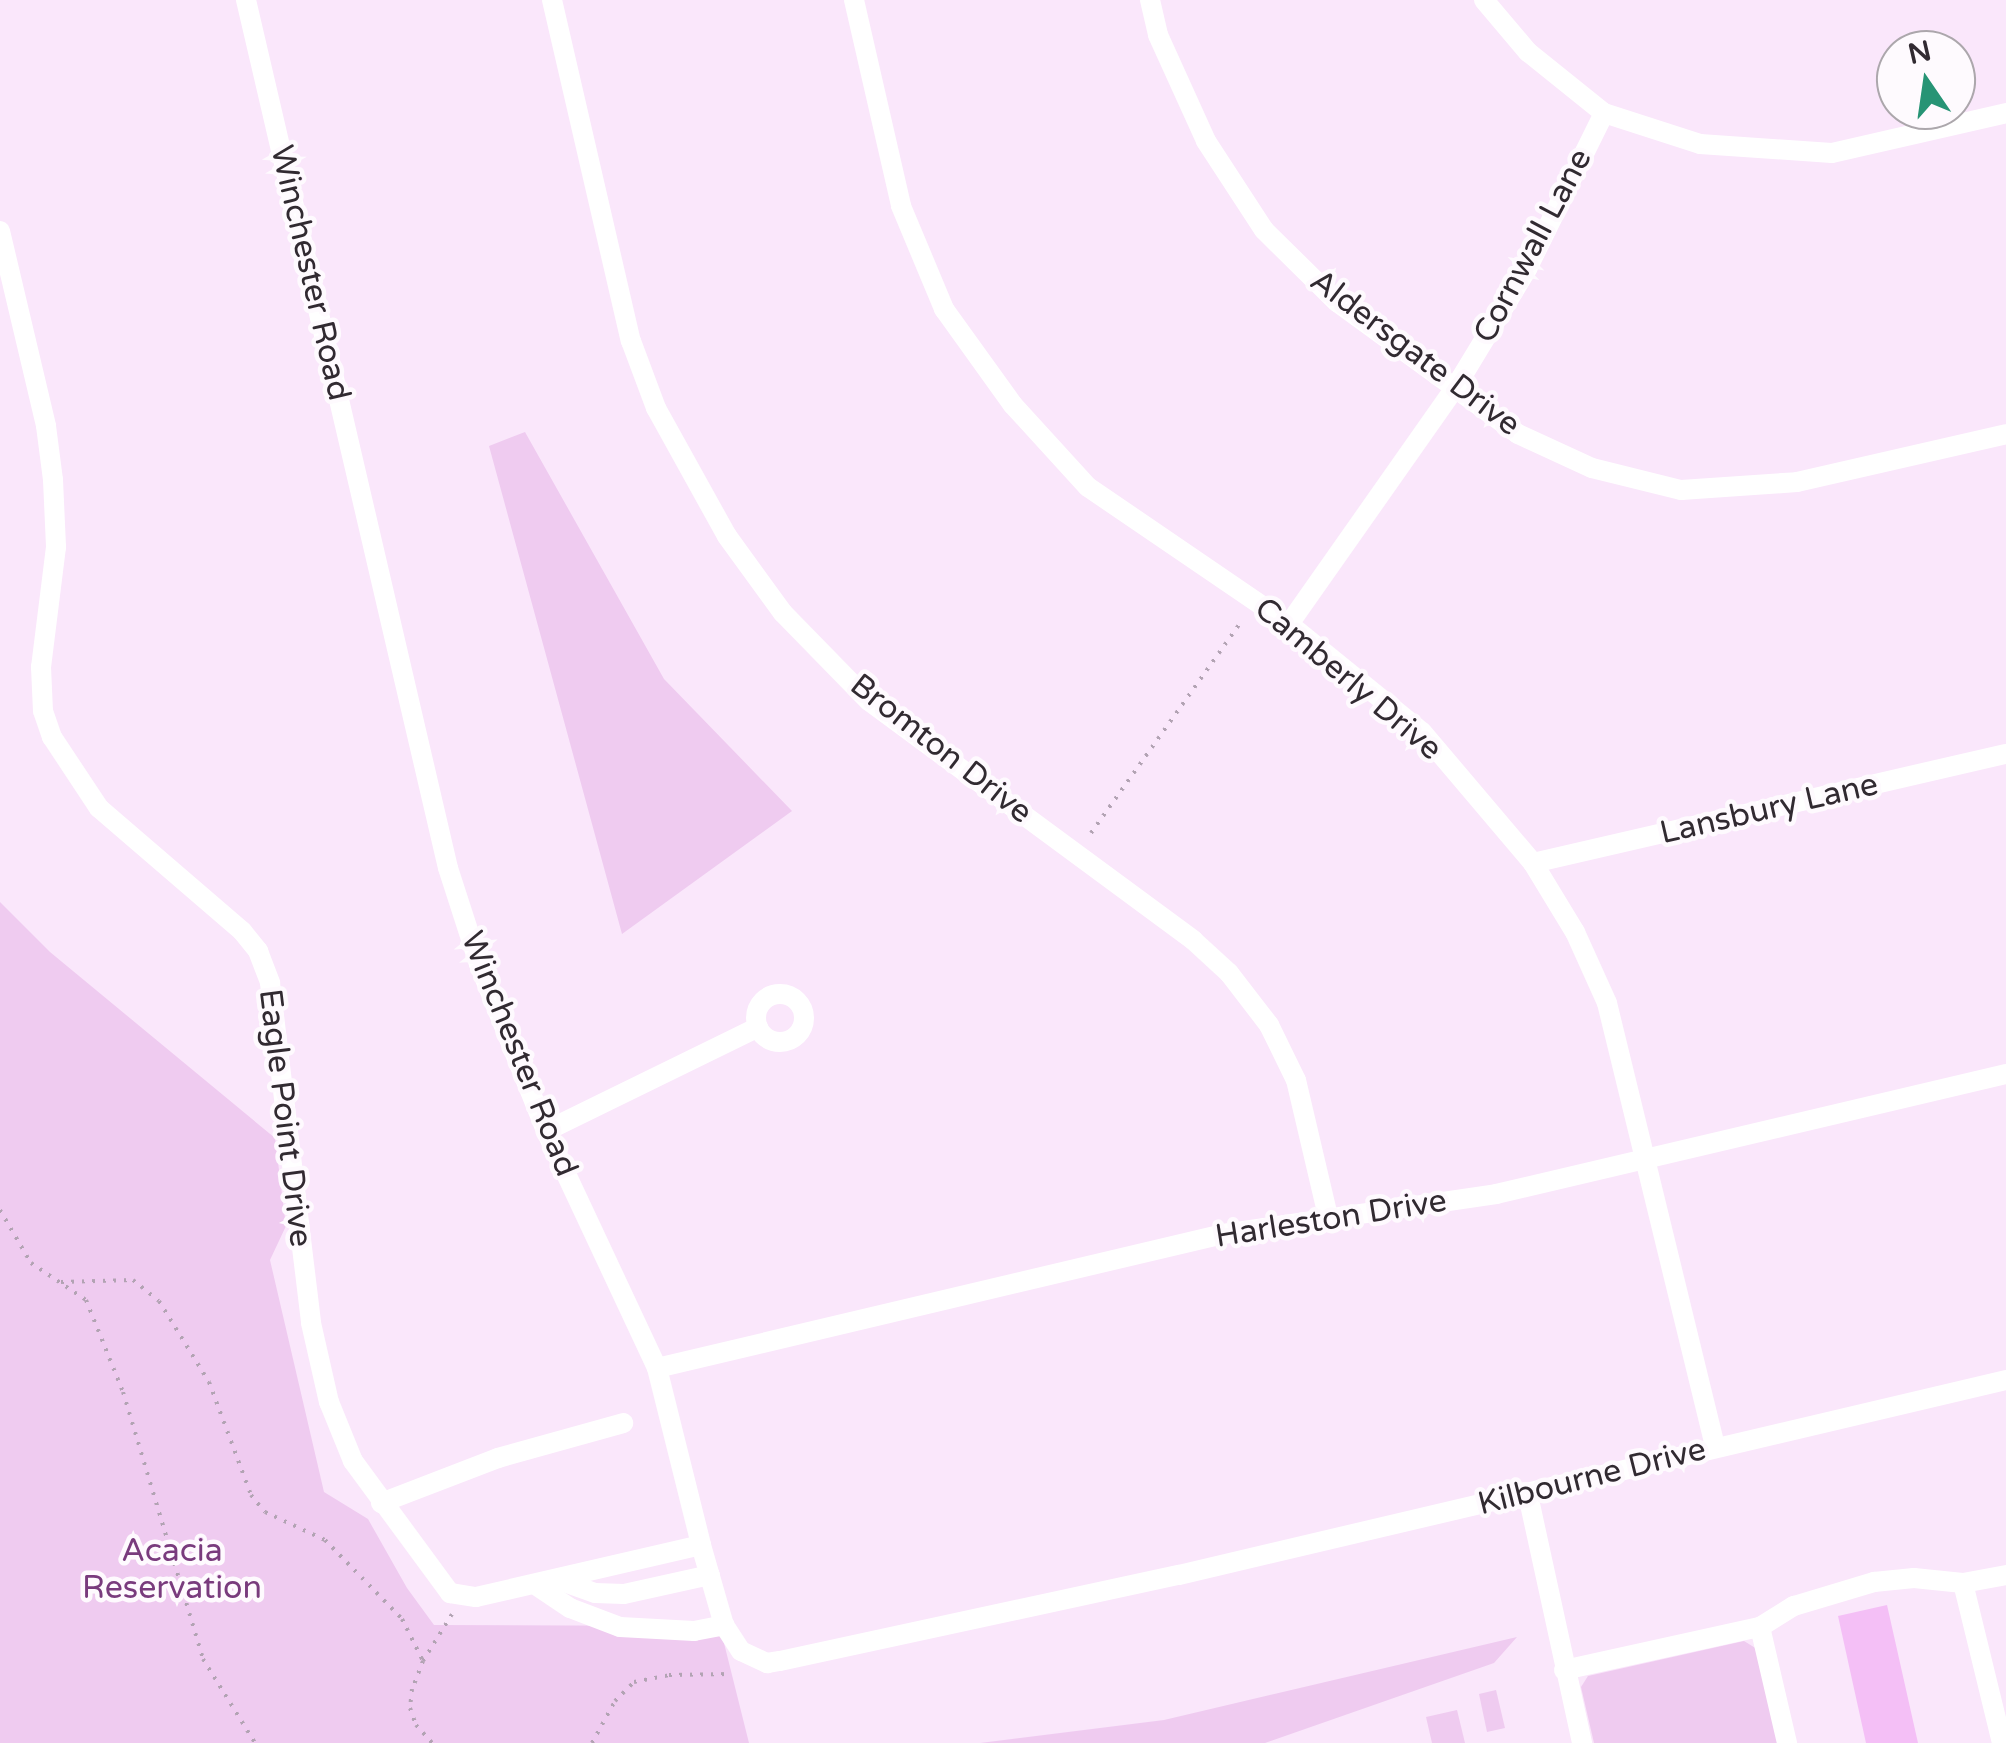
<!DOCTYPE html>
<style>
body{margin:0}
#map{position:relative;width:2006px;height:1743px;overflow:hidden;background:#fae7fb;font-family:"Varela Round",sans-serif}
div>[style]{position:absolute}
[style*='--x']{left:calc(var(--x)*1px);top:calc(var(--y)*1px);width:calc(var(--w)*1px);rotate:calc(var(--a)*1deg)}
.green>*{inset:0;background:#efcbf0}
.building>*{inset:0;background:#f4bff6}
.path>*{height:4px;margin-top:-2px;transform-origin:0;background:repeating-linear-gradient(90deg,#b2a3b3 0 2.5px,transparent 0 10.5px)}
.minor>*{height:20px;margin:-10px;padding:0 10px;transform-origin:10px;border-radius:10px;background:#fff}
.minor>.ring{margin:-10px;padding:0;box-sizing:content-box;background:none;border:20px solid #fff;border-radius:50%}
span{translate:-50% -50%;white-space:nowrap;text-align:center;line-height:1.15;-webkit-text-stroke:9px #fefafe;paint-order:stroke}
.street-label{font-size:32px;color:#312a31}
.park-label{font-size:32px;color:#793b7d}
.north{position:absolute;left:1876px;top:30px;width:100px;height:100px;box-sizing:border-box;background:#fefafe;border:2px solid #aca7ac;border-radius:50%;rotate:347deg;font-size:28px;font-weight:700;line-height:40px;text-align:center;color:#312a31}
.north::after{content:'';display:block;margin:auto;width:35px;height:45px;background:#279475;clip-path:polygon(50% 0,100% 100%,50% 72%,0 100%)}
</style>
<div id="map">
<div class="green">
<i style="clip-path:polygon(525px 432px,664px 679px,792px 811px,622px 934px,489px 446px)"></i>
<i style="clip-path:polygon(0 902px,50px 952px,275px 1138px,286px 1226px,270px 1260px,324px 1492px,368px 1519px,407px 1588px,434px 1625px,696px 1626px,722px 1635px,749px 1743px,0 1743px)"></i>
<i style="clip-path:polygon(1517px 1637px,1494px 1663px,1265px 1743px,980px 1743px,1164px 1720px)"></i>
<i style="clip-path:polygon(1744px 1641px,1757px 1649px,1784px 1743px,1594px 1743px,1581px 1687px,1588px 1676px)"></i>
<i style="clip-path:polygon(1496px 1690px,1505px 1728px,1487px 1732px,1479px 1694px)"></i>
<i style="clip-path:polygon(1457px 1710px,1465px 1743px,1432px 1743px,1426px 1717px)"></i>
</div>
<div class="building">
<i style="clip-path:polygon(1887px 1605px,1918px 1743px,1866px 1743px,1838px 1616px)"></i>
</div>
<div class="path">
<i style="--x:1091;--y:833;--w:259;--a:-54.6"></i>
<i style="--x:0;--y:1210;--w:61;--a:59.7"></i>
<i style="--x:31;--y:1263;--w:66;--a:33.9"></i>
<i style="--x:86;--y:1300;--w:99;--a:68.1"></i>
<i style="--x:123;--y:1392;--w:279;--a:73.3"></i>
<i style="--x:203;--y:1659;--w:99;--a:58.2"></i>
<i style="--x:61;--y:1282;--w:72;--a:-1.6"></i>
<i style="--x:133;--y:1280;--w:33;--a:39"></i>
<i style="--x:159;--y:1301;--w:95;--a:58.3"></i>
<i style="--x:209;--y:1382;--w:121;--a:69.6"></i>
<i style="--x:251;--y:1495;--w:22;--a:51"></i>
<i style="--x:265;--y:1512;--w:66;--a:25"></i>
<i style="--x:325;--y:1540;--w:110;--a:45.7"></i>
<i style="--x:402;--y:1619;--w:47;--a:63.4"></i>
<i style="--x:423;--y:1661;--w:30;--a:111"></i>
<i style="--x:412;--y:1689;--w:19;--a:96"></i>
<i style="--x:410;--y:1708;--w:18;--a:71"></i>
<i style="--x:416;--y:1725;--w:24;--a:48"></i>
<i style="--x:423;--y:1661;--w:55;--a:-58.3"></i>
<i style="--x:592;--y:1743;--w:48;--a:-61.3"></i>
<i style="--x:615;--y:1701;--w:27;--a:-45"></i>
<i style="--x:634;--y:1682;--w:36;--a:-11"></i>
<i style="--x:669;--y:1675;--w:62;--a:-0.9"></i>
</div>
<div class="minor">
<i style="--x:246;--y:0;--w:891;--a:76.9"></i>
<i style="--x:448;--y:868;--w:101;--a:72.1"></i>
<i style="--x:479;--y:964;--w:180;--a:68.1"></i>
<i style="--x:546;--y:1131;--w:262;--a:64.9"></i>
<i style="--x:657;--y:1368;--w:182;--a:76"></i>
<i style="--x:701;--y:1545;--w:83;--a:74"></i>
<i style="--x:724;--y:1625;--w:31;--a:57"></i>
<i style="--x:741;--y:1651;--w:29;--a:25"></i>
<i style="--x:767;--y:1663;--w:13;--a:-9"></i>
<i style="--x:780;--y:1661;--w:408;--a:-12.2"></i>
<i style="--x:1179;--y:1575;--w:850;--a:-13.27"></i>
<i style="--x:552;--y:0;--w:350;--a:77"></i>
<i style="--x:631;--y:341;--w:72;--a:69.5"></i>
<i style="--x:656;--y:408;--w:146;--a:61"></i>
<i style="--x:727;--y:536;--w:95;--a:54"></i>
<i style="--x:783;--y:613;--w:123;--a:45.7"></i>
<i style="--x:869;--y:701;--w:403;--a:36.4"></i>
<i style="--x:1193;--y:940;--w:49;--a:42.5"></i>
<i style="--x:1229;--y:973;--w:66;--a:52.4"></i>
<i style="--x:1269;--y:1025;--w:61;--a:63.9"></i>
<i style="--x:1296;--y:1080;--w:140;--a:76.8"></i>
<i style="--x:854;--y:0;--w:211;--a:77.1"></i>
<i style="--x:901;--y:206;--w:112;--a:67.3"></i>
<i style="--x:944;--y:309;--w:118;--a:54.3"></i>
<i style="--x:1013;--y:405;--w:111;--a:47.6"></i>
<i style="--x:1088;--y:487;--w:243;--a:34.3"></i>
<i style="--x:1289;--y:624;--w:171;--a:39.1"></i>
<i style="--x:1422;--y:732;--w:172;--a:49.7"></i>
<i style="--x:1533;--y:863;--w:81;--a:58.7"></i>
<i style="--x:1575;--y:932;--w:78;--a:65.7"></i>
<i style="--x:1607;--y:1003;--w:456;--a:76.3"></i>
<i style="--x:1150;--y:0;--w:36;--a:77"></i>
<i style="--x:1158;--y:35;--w:116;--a:65.6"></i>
<i style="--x:1206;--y:141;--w:106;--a:56.9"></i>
<i style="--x:1264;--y:230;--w:103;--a:44.6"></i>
<i style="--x:1337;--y:302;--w:224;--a:36.1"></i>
<i style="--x:1518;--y:434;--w:81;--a:24.7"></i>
<i style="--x:1592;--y:468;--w:92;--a:13.9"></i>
<i style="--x:1681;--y:490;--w:116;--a:-3.9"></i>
<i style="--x:1797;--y:482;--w:214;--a:-12.9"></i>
<i style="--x:1484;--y:0;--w:68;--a:49.8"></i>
<i style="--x:1528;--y:52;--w:97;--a:38.8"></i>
<i style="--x:1604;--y:113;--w:101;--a:17.9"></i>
<i style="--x:1700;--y:144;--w:132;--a:3.9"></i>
<i style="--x:1832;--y:153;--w:179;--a:-12.9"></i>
<i style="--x:0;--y:231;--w:200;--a:76.7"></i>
<i style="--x:46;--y:426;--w:54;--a:82.6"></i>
<i style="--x:53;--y:480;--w:67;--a:87.4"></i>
<i style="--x:56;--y:547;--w:121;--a:97.1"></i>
<i style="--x:41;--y:667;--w:44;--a:87.4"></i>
<i style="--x:43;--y:711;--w:28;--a:71"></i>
<i style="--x:52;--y:737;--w:85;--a:56.5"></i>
<i style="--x:99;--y:808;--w:189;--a:40.7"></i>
<i style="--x:242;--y:931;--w:26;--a:51"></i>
<i style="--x:258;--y:951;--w:34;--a:69"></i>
<i style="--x:270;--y:983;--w:342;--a:83.1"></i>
<i style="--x:311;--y:1323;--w:81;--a:77.2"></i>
<i style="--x:329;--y:1402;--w:64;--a:67.9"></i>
<i style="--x:353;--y:1461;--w:164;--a:53.7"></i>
<i style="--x:450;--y:1593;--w:26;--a:9"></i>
<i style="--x:476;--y:1597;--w:231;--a:-13"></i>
<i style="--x:1289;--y:624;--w:289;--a:-54.9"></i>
<i style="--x:1455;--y:388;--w:139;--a:-58.8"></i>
<i style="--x:1527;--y:269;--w:174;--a:-63.7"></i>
<i style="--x:1533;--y:863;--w:485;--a:-13"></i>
<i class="ring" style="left:756px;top:994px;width:28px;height:28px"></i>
<i style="--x:546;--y:1131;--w:236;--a:-26.1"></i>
<i style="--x:657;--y:1368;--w:582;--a:-13.32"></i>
<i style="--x:1223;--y:1234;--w:276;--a:-8.3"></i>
<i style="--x:1496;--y:1194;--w:524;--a:-13.24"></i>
<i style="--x:1528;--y:1495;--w:254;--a:77.7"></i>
<i style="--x:381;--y:1503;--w:125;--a:-21"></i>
<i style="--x:498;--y:1458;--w:130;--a:-15.6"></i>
<i style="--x:556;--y:1579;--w:41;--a:19.7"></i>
<i style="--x:595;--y:1593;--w:29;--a:2"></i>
<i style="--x:624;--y:1594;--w:88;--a:-12.5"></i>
<i style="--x:1963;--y:1583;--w:165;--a:76.3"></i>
<i style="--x:534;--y:1584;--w:43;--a:33.7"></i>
<i style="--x:570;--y:1608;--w:53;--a:20.8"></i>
<i style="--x:620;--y:1627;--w:74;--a:3.1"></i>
<i style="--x:694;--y:1631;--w:31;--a:-11"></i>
<i style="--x:1564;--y:1670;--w:201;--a:-12.4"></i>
<i style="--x:1787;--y:1743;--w:119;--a:-103.1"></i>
<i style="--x:1760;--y:1627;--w:40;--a:-32"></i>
<i style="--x:1794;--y:1606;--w:84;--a:-16.7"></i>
<i style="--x:1874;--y:1582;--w:40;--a:-5.7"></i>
<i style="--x:1914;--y:1578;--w:49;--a:5.8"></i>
<i style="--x:1963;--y:1583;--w:44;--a:-10.5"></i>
</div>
<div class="street-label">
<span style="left:1533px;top:246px;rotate:-62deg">Cornwall Lane</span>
<span style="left:310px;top:273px;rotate:77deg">Winchester Road</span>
<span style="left:1415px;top:353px;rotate:37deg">Aldersgate Drive</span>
<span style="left:1348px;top:679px;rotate:40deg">Camberly Drive</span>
<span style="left:941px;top:749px;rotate:38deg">Bromton Drive</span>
<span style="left:1769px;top:809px;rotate:-13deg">Lansbury Lane</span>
<span style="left:519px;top:1054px;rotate:68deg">Winchester Road</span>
<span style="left:285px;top:1118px;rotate:83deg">Eagle Point Drive</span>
<span style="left:1331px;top:1219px;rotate:-9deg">Harleston Drive</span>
<span style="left:1592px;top:1477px;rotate:-14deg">Kilbourne Drive</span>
</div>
<div class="park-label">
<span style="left:172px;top:1570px">Acacia<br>Reservation</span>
</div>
<div class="north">N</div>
</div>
